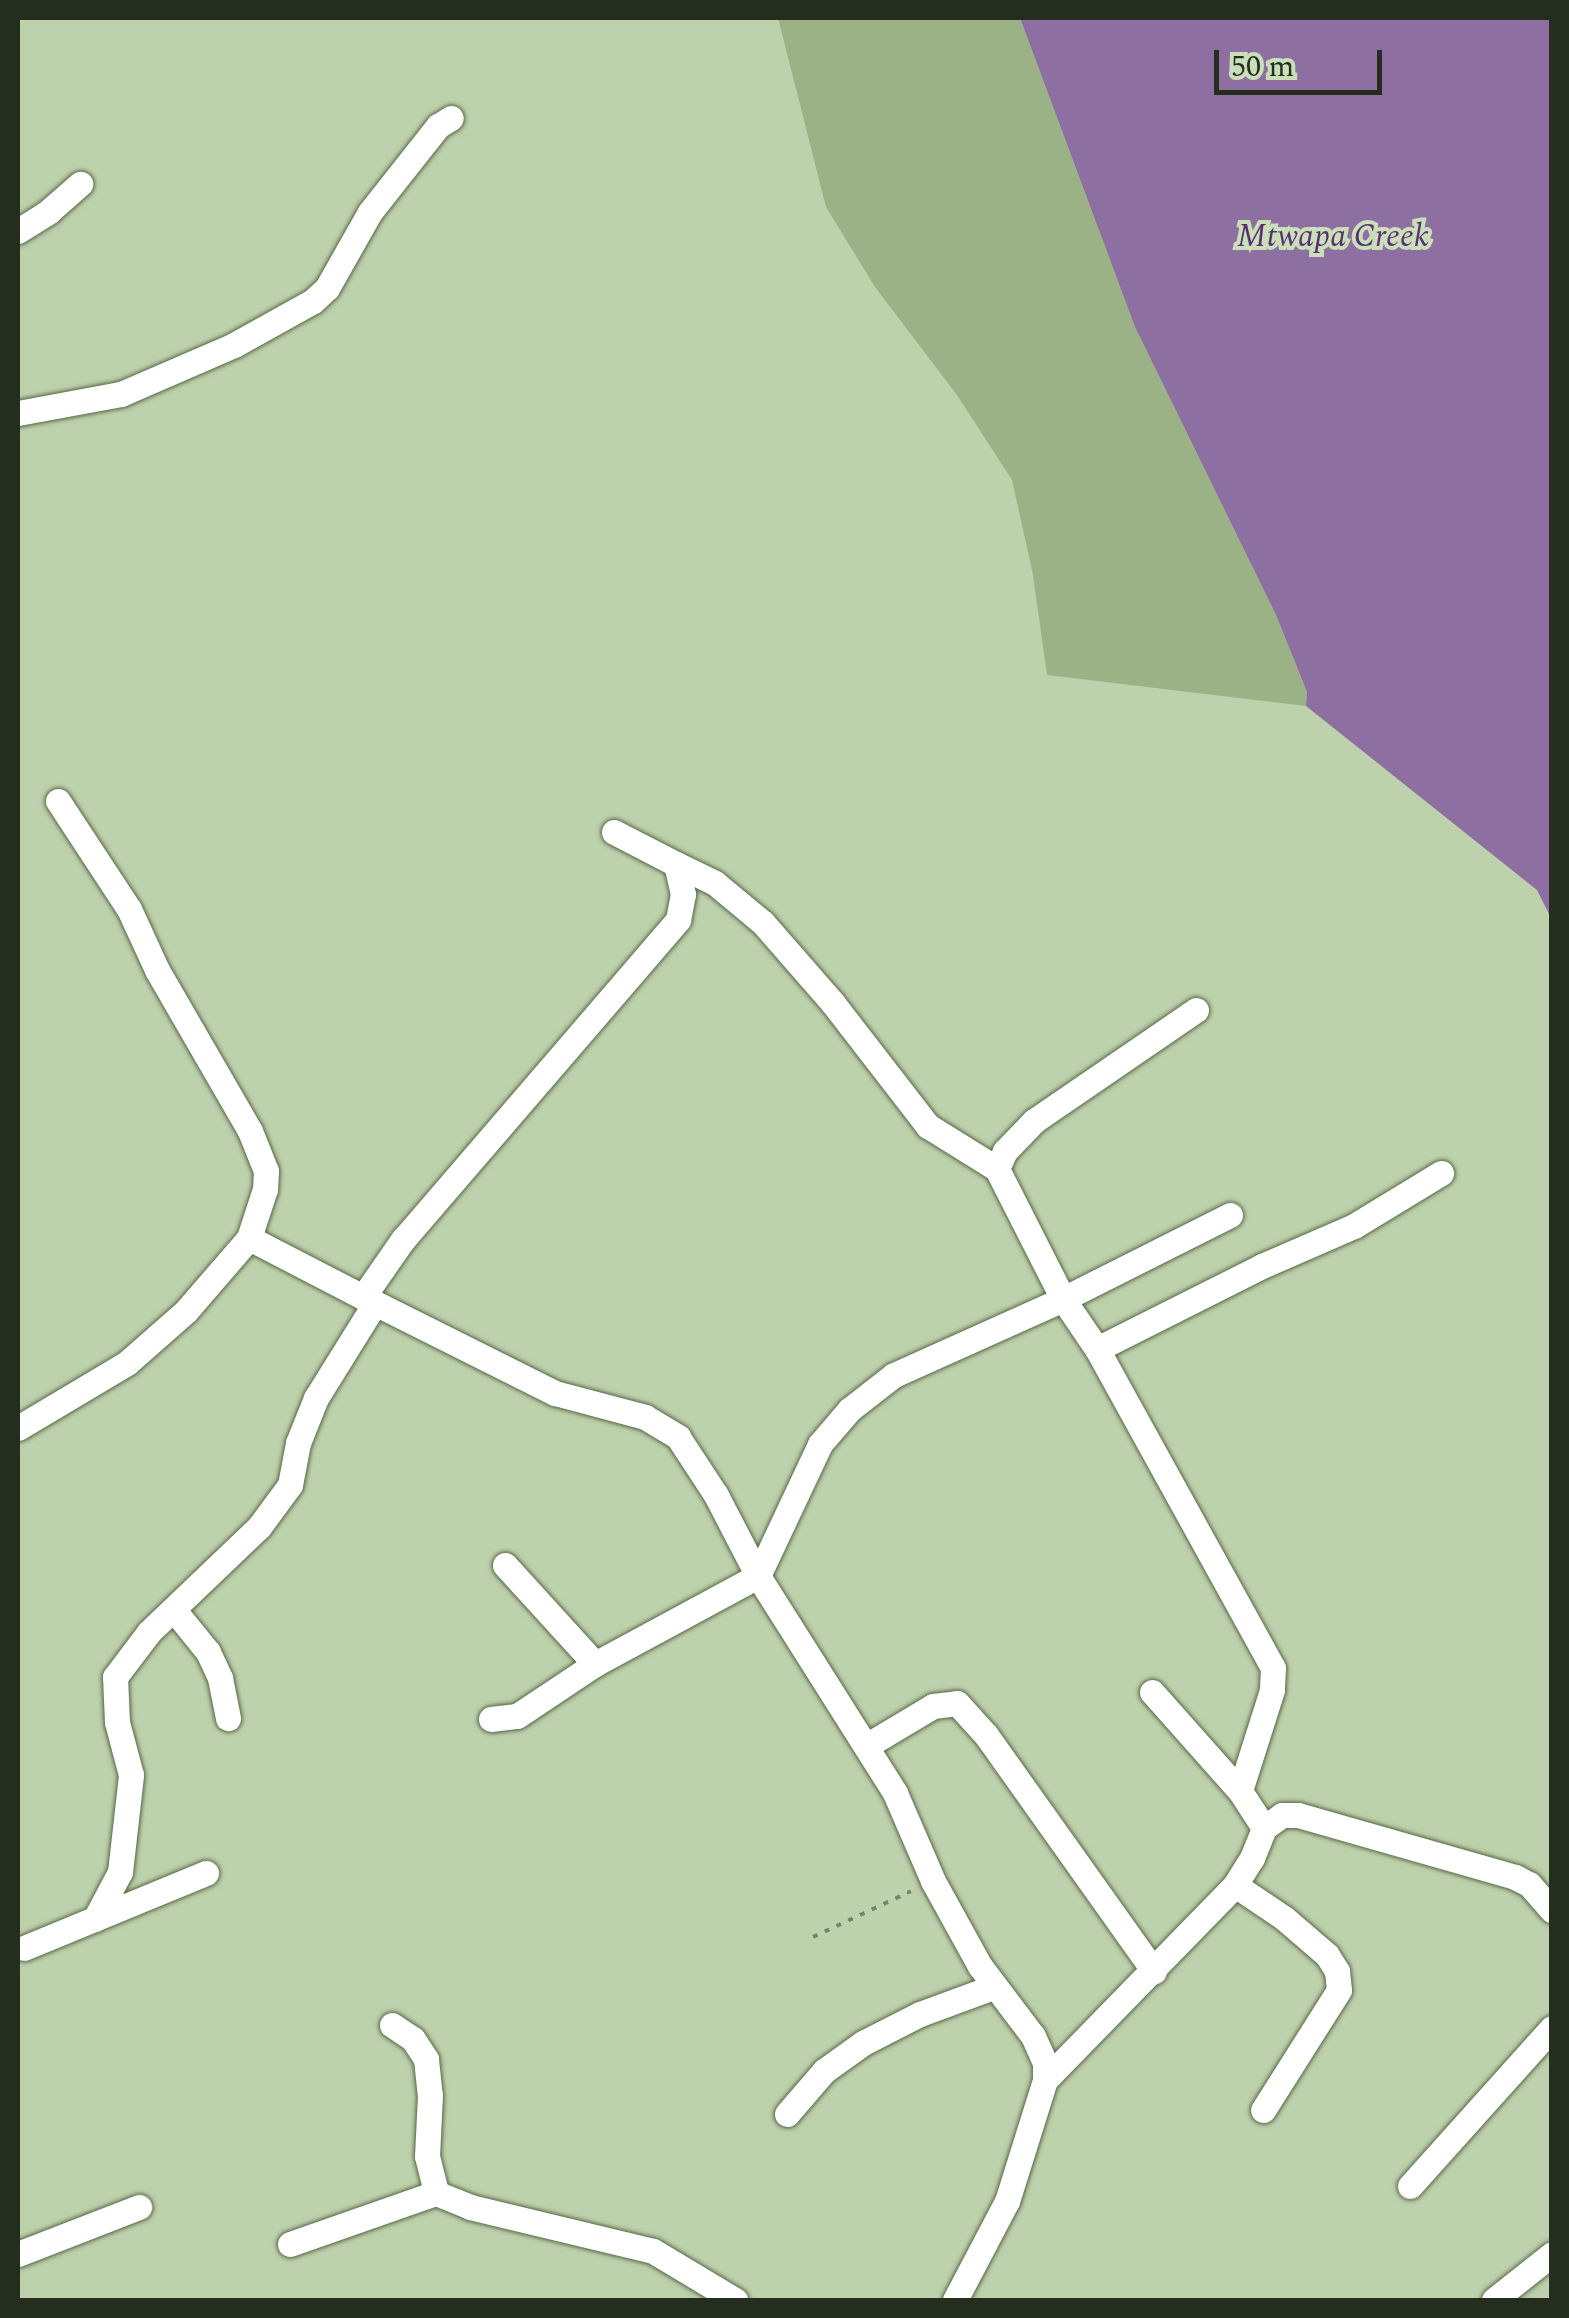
<!DOCTYPE html>
<style>
body{margin:0}
#map{position:relative;width:1569px;height:2318px;overflow:hidden;background:#bdd1ac;font-family:Spectral,serif}
div>[style]{position:absolute}
[style*='--x']{left:calc(var(--x)*1px);top:calc(var(--y)*1px);width:calc(var(--w)*1px);rotate:calc(var(--a)*1deg)}
.green>*{inset:0;background:#9bb286}
.water>*{inset:0;background:#8d70a1}
.path>*{height:4px;margin-top:-2px;transform-origin:0;background:repeating-linear-gradient(90deg,#76856a 0 5px,transparent 0 13px)}
.roads{filter:drop-shadow(0 0 2px #576847) drop-shadow(0 0 2px #576847)}
.street>*{height:25px;margin:-12.5px;padding:0 12.5px;transform-origin:12.5px;border-radius:12.5px;background:#fff}
span{translate:-50% -50%;white-space:nowrap;text-align:center;line-height:1.15;-webkit-text-stroke:8px #cadeb9;paint-order:stroke}
.water-label{font-size:32px;color:#583171;font-style:italic}
.frame{position:absolute;inset:0;border:20px solid #252d1f;pointer-events:none}
.scale{position:absolute;left:1214px;top:50px;width:168px;height:45px;box-sizing:border-box;border:5px solid #252d1f;border-top:0;padding-left:12px;font-size:30px;line-height:35px;white-space:nowrap;color:#252d1f;-webkit-text-stroke:8px #cadeb9;paint-order:stroke}
</style>
<div id="map">
<div class="green">
<i style="clip-path:polygon(778px 18px,1020px 18px,1135px 327px,1276px 615px,1307px 692px,1306px 706px,1047px 675px,1033px 575px,1012px 480px,957px 395px,875px 287px,826px 207px)"></i>
</div>
<div class="water">
<i style="clip-path:polygon(1020px 18px,1551px 18px,1551px 918px,1537px 890px,1306px 706px,1307px 692px,1276px 615px,1135px 327px)"></i>
</div>
<div class="path">
<i style="--x:813;--y:1937;--w:108;--a:-25.1"></i>
</div>
<div class="roads">
<div class="street">
<i style="--x:18;--y:231;--w:36;--a:-32"></i>
<i style="--x:48;--y:212;--w:43;--a:-41.2"></i>
<i style="--x:18;--y:413;--w:105;--a:-10.5"></i>
<i style="--x:121;--y:394;--w:123;--a:-23.4"></i>
<i style="--x:234;--y:345;--w:90;--a:-29.1"></i>
<i style="--x:313;--y:301;--w:19;--a:-43"></i>
<i style="--x:327;--y:288;--w:87;--a:-60.5"></i>
<i style="--x:370;--y:212;--w:110;--a:-51.7"></i>
<i style="--x:438;--y:126;--w:15;--a:-32"></i>
<i style="--x:58;--y:801;--w:129;--a:56.7"></i>
<i style="--x:129;--y:909;--w:67;--a:65.3"></i>
<i style="--x:157;--y:970;--w:186;--a:60"></i>
<i style="--x:250;--y:1131;--w:43;--a:68.2"></i>
<i style="--x:266;--y:1171;--w:18;--a:93"></i>
<i style="--x:265;--y:1189;--w:52;--a:108.1"></i>
<i style="--x:614;--y:832;--w:70;--a:27.3"></i>
<i style="--x:676;--y:864;--w:31;--a:77"></i>
<i style="--x:683;--y:894;--w:26;--a:101"></i>
<i style="--x:678;--y:920;--w:420;--a:130.7"></i>
<i style="--x:404;--y:1238;--w:72;--a:124.8"></i>
<i style="--x:363;--y:1297;--w:215;--a:26.6"></i>
<i style="--x:555;--y:1393;--w:93;--a:14.9"></i>
<i style="--x:645;--y:1417;--w:39;--a:31"></i>
<i style="--x:678;--y:1437;--w:69;--a:56.8"></i>
<i style="--x:716;--y:1495;--w:91;--a:62.6"></i>
<i style="--x:758;--y:1576;--w:257;--a:57.7"></i>
<i style="--x:895;--y:1793;--w:96;--a:66.6"></i>
<i style="--x:933;--y:1881;--w:97;--a:61.1"></i>
<i style="--x:980;--y:1966;--w:88;--a:52.9"></i>
<i style="--x:1033;--y:2036;--w:30;--a:66"></i>
<i style="--x:1045;--y:2063;--w:17;--a:90"></i>
<i style="--x:1045;--y:2080;--w:127;--a:107.4"></i>
<i style="--x:1007;--y:2201;--w:112;--a:117.7"></i>
<i style="--x:676;--y:864;--w:43;--a:26"></i>
<i style="--x:715;--y:883;--w:62;--a:39.8"></i>
<i style="--x:763;--y:923;--w:105;--a:48.9"></i>
<i style="--x:832;--y:1002;--w:157;--a:52.3"></i>
<i style="--x:928;--y:1126;--w:81;--a:31.9"></i>
<i style="--x:1196;--y:1010;--w:196;--a:145.6"></i>
<i style="--x:1034;--y:1121;--w:42;--a:134"></i>
<i style="--x:1005;--y:1151;--w:20;--a:114"></i>
<i style="--x:997;--y:1169;--w:146;--a:63.1"></i>
<i style="--x:1063;--y:1299;--w:60;--a:55.8"></i>
<i style="--x:1097;--y:1349;--w:364;--a:61.1"></i>
<i style="--x:1273;--y:1668;--w:22;--a:93"></i>
<i style="--x:1272;--y:1690;--w:106;--a:107.6"></i>
<i style="--x:1097;--y:1349;--w:185;--a:-26.7"></i>
<i style="--x:1262;--y:1266;--w:100;--a:-23.5"></i>
<i style="--x:1354;--y:1226;--w:102;--a:-31.3"></i>
<i style="--x:18;--y:1428;--w:127;--a:-30.8"></i>
<i style="--x:127;--y:1363;--w:79;--a:-41.4"></i>
<i style="--x:186;--y:1311;--w:96;--a:-49.2"></i>
<i style="--x:249;--y:1238;--w:128;--a:27.4"></i>
<i style="--x:505;--y:1565;--w:134;--a:47.7"></i>
<i style="--x:174;--y:1610;--w:54;--a:51"></i>
<i style="--x:208;--y:1652;--w:29;--a:65"></i>
<i style="--x:220;--y:1678;--w:41;--a:78.7"></i>
<i style="--x:1152;--y:1692;--w:132;--a:48.4"></i>
<i style="--x:1240;--y:1791;--w:44;--a:57"></i>
<i style="--x:491;--y:1719;--w:26;--a:-7"></i>
<i style="--x:517;--y:1716;--w:94;--a:-33.7"></i>
<i style="--x:595;--y:1664;--w:185;--a:-28.4"></i>
<i style="--x:758;--y:1576;--w:146;--a:-64.8"></i>
<i style="--x:820;--y:1444;--w:45;--a:-49.5"></i>
<i style="--x:849;--y:1410;--w:57;--a:-37.9"></i>
<i style="--x:894;--y:1375;--w:185;--a:-24.2"></i>
<i style="--x:1063;--y:1299;--w:187;--a:-26.7"></i>
<i style="--x:866;--y:1746;--w:78;--a:-30.8"></i>
<i style="--x:933;--y:1706;--w:24;--a:-7"></i>
<i style="--x:957;--y:1703;--w:43;--a:47.8"></i>
<i style="--x:986;--y:1735;--w:290;--a:54.6"></i>
<i style="--x:1235;--y:1885;--w:59;--a:34"></i>
<i style="--x:1284;--y:1918;--w:57;--a:40.7"></i>
<i style="--x:1327;--y:1955;--w:19;--a:58"></i>
<i style="--x:1337;--y:1971;--w:19;--a:84"></i>
<i style="--x:1339;--y:1990;--w:142;--a:122.3"></i>
<i style="--x:95;--y:1919;--w:53;--a:-62"></i>
<i style="--x:120;--y:1872;--w:98;--a:-83.5"></i>
<i style="--x:131;--y:1775;--w:55;--a:-104.8"></i>
<i style="--x:117;--y:1722;--w:45;--a:-92.5"></i>
<i style="--x:115;--y:1677;--w:56;--a:-52.9"></i>
<i style="--x:149;--y:1632;--w:152;--a:-43.7"></i>
<i style="--x:259;--y:1527;--w:52;--a:-53.6"></i>
<i style="--x:290;--y:1485;--w:43;--a:-79.2"></i>
<i style="--x:298;--y:1443;--w:48;--a:-68.2"></i>
<i style="--x:316;--y:1398;--w:110;--a:-58.1"></i>
<i style="--x:24;--y:1948;--w:197;--a:-22.4"></i>
<i style="--x:392;--y:2025;--w:25;--a:34"></i>
<i style="--x:413;--y:2039;--w:24;--a:57"></i>
<i style="--x:426;--y:2059;--w:36;--a:84"></i>
<i style="--x:430;--y:2095;--w:61;--a:92.8"></i>
<i style="--x:427;--y:2156;--w:38;--a:76"></i>
<i style="--x:436;--y:2193;--w:37;--a:22"></i>
<i style="--x:470;--y:2207;--w:188;--a:13.5"></i>
<i style="--x:653;--y:2251;--w:96;--a:30.9"></i>
<i style="--x:1045;--y:2080;--w:272;--a:-45.7"></i>
<i style="--x:1235;--y:1885;--w:32;--a:-58"></i>
<i style="--x:1252;--y:1858;--w:32;--a:-68"></i>
<i style="--x:1264;--y:1828;--w:22;--a:-36"></i>
<i style="--x:1282;--y:1815;--w:16;--a:0"></i>
<i style="--x:1298;--y:1815;--w:226;--a:15.9"></i>
<i style="--x:1515;--y:1877;--w:16;--a:27"></i>
<i style="--x:1529;--y:1884;--w:35;--a:49"></i>
<i style="--x:787;--y:2114;--w:57;--a:-49.3"></i>
<i style="--x:824;--y:2071;--w:48;--a:-35.7"></i>
<i style="--x:863;--y:2043;--w:64;--a:-27"></i>
<i style="--x:920;--y:2014;--w:78;--a:-20.3"></i>
<i style="--x:1410;--y:2186;--w:212;--a:-48.1"></i>
<i style="--x:290;--y:2244;--w:155;--a:-19.3"></i>
<i style="--x:18;--y:2254;--w:130;--a:-21.2"></i>
<i style="--x:1494;--y:2300;--w:74;--a:-38.4"></i>
</div>
</div>
<div class="water-label">
<span style="left:1333px;top:237px">Mtwapa Creek</span>
</div>
<div class="frame"></div>
<div class="scale">50 m</div>
</div>
